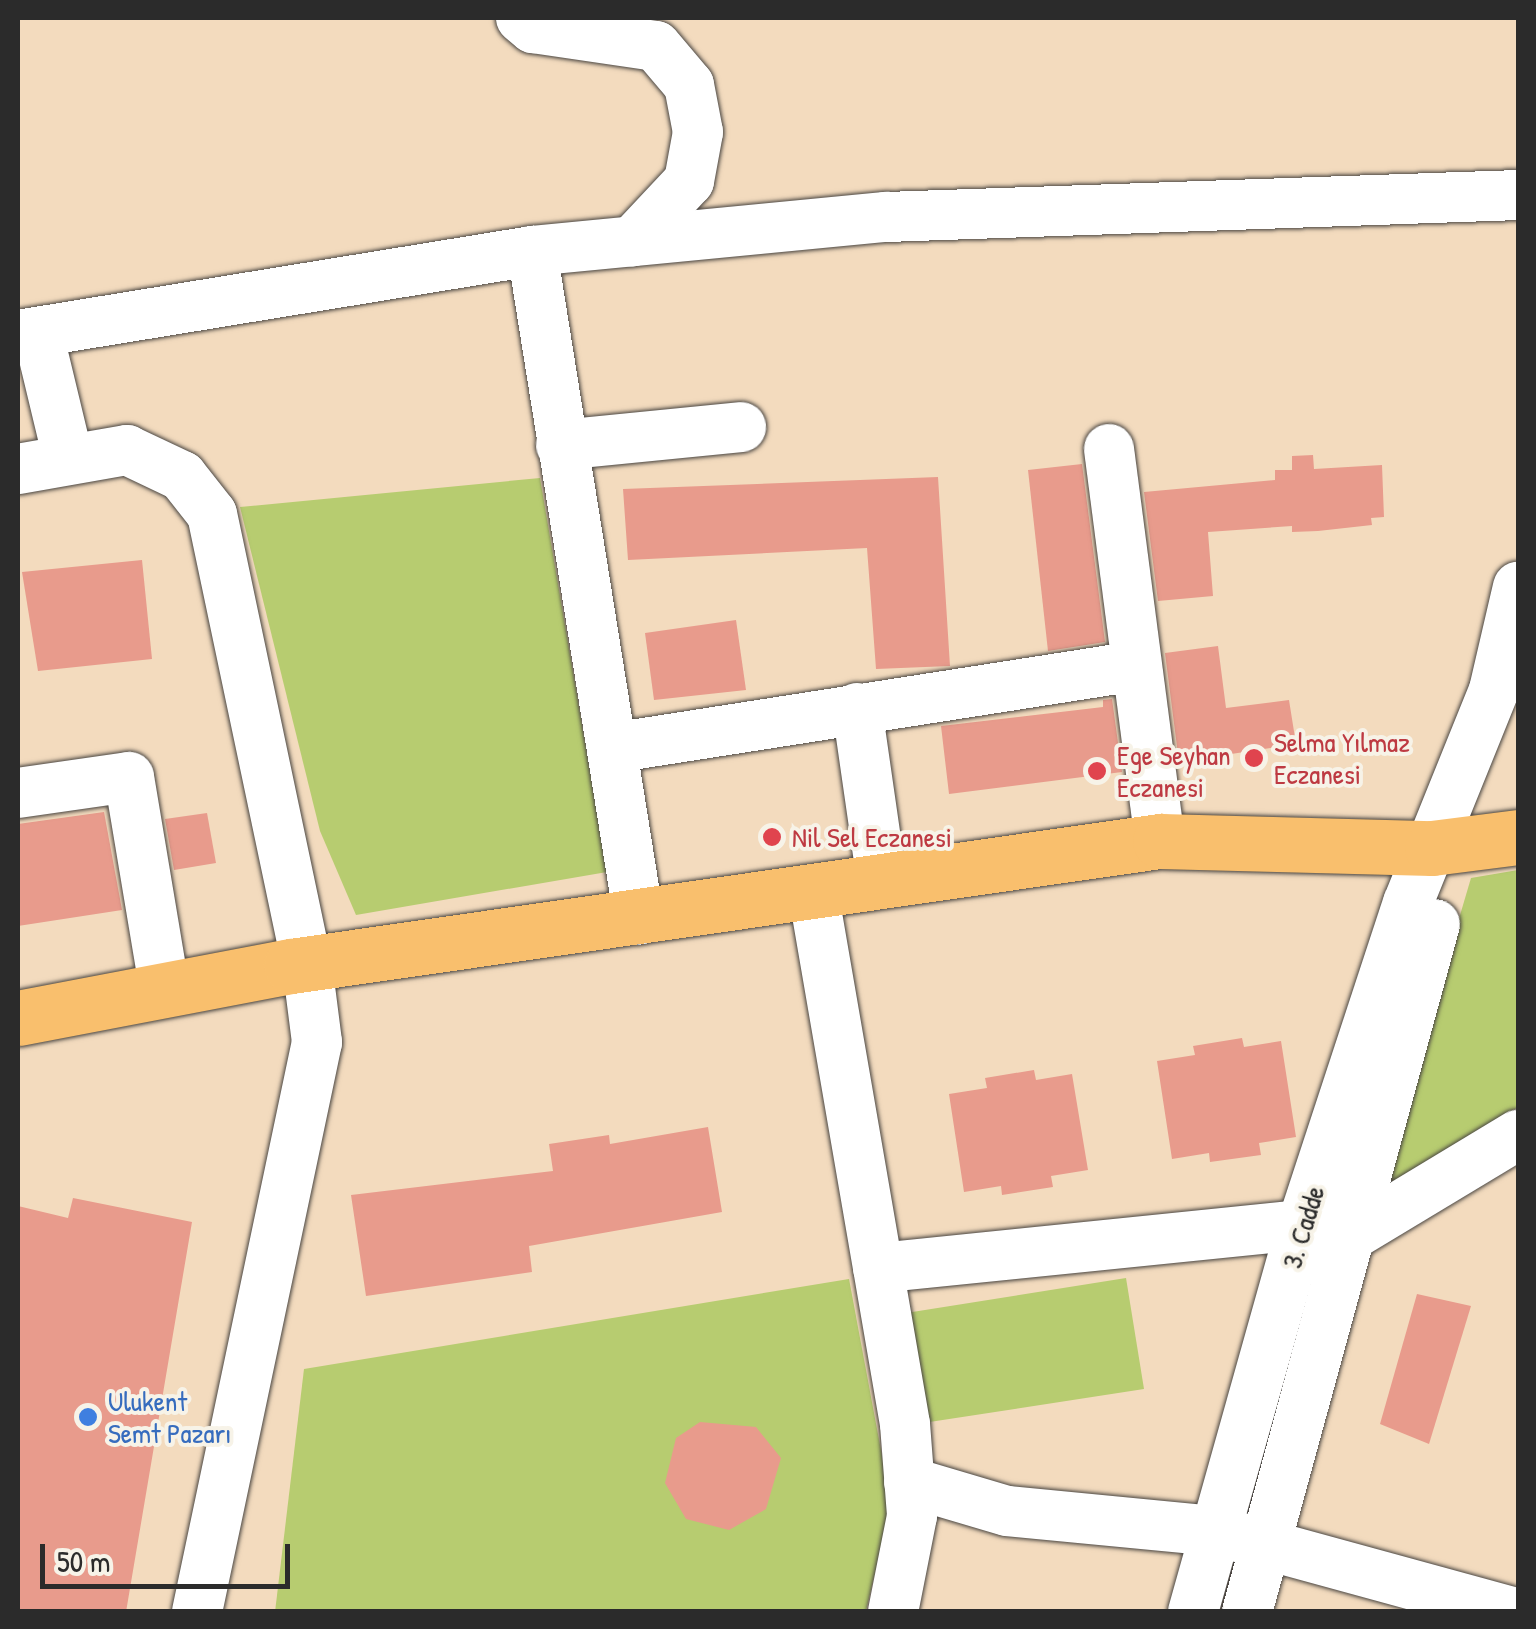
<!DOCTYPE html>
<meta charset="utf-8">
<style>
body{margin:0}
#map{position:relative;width:1536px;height:1629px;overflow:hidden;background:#f3dbbe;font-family:"Patrick Hand",sans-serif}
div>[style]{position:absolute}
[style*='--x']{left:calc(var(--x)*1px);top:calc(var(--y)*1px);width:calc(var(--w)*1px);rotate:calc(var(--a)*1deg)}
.green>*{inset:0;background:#b7cc70}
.building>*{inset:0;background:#e89b8c}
.roads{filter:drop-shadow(0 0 2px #494541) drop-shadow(0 0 2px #494541)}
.minor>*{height:50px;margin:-25px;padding:0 25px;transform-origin:25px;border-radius:25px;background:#fff}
.major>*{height:55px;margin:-27.5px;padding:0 27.5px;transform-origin:27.5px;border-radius:27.5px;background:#f9bf6d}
.dots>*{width:28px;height:28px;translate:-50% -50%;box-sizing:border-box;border:5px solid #f7f3e8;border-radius:50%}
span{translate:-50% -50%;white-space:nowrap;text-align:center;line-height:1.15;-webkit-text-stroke:8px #f7f3e8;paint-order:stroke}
.health-label{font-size:28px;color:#be3a42}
.left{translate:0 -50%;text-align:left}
.street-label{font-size:28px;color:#2b2b2b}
.shop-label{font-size:28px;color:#366cbe}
.frame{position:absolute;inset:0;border:20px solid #2b2b2b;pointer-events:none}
.scale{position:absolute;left:40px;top:1544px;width:250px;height:45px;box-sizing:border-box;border:5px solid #2b2b2b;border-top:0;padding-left:12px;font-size:30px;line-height:35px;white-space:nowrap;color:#2b2b2b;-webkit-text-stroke:8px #f7f3e8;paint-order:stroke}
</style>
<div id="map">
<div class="green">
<i style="clip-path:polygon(540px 478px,607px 872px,356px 915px,320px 831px,240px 507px)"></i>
<i style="clip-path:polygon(1518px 870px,1518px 1107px,1378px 1193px,1471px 878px)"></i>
<i style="clip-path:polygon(1126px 1278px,1144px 1389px,923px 1423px,906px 1313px)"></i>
<i style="clip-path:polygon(849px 1279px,891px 1504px,866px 1611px,275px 1612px,304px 1369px)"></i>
</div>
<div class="building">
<i style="clip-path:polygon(1313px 455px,1314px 469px,1382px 465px,1384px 517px,1371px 518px,1372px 525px,1318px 531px,1292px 532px,1292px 526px,1208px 532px,1213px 596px,1158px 601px,1144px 492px,1275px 480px,1275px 470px,1292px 470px,1292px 456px)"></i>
<i style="clip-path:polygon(1082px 464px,1105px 642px,1048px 651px,1028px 470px)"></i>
<i style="clip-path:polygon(938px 477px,950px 666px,876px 669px,867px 548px,628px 560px,623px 489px)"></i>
<i style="clip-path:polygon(142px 560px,152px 659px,38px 671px,22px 572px)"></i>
<i style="clip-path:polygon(736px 620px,746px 690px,654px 700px,645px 633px)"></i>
<i style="clip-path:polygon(1218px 646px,1226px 708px,1289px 700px,1296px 744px,1179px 762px,1165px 653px)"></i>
<i style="clip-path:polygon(1112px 699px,1122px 772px,949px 794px,941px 726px,1103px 707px,1103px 700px)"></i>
<i style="clip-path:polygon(104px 812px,122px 910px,18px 926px,18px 824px)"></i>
<i style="clip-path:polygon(207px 813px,216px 863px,174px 870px,165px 819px)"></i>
<i style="clip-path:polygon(1242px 1038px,1244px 1047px,1281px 1041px,1296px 1137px,1259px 1143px,1261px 1155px,1210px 1162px,1209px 1153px,1172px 1159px,1157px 1061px,1195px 1055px,1193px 1046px)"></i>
<i style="clip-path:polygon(1034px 1070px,1036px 1080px,1072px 1074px,1088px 1170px,1051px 1176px,1053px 1187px,1002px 1195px,1001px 1186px,964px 1192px,949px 1094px,987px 1088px,985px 1078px)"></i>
<i style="clip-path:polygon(708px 1127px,722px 1212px,529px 1246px,532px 1272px,366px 1296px,351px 1195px,553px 1171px,549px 1144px,609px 1135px,610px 1144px)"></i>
<i style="clip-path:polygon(73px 1198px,192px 1222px,126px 1612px,18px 1612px,18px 1206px,68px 1218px)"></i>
<i style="clip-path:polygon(1417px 1294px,1471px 1306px,1429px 1444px,1380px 1424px)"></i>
<i style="clip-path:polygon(700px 1422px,756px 1427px,781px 1458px,766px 1509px,729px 1530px,686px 1519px,665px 1483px,676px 1438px)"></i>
</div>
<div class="roads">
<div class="minor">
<i style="--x:521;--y:18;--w:16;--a:40"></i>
<i style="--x:533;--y:28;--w:124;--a:8.3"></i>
<i style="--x:656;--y:46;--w:51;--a:49.8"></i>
<i style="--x:689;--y:85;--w:48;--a:79.2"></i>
<i style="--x:698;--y:132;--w:50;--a:100.4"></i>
<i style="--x:689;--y:181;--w:83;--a:133.1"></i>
<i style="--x:532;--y:251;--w:677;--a:80.9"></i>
<i style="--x:38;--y:333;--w:129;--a:76.5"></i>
<i style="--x:18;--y:335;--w:521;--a:-9.28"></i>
<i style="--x:532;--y:251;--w:356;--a:-5.5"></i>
<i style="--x:886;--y:217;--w:632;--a:-1.99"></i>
<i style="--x:561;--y:445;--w:181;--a:-5.7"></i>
<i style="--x:1109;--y:449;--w:395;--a:82.6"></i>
<i style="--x:18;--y:469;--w:111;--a:-9.9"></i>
<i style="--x:127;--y:450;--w:61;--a:25.3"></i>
<i style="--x:182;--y:476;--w:48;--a:51.7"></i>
<i style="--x:212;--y:514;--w:460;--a:78.1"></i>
<i style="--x:307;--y:964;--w:79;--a:82.7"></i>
<i style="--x:317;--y:1042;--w:582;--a:101.89"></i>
<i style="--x:857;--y:708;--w:175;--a:81.8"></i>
<i style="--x:612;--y:748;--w:530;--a:-8.89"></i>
<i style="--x:18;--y:793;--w:112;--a:-8.2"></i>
<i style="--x:129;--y:777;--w:213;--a:80.5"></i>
<i style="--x:813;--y:891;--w:541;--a:80.21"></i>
<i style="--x:905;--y:1424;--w:92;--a:85.6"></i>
<i style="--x:912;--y:1516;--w:98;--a:101.2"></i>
<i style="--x:878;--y:1268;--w:426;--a:-5.8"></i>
<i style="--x:1302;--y:1225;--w:47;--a:16.1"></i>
<i style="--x:1347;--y:1238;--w:200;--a:-31.1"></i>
<i style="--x:909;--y:1482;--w:102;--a:16.5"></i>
<i style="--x:1007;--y:1511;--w:210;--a:5.5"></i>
<i style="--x:1216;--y:1531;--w:307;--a:15.3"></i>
<i style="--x:1193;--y:1612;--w:402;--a:-74.3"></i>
<i style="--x:1302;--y:1225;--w:339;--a:-71.8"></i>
<i style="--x:1408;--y:903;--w:230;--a:-68"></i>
<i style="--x:1494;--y:690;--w:106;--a:-76.9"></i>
<i style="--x:1247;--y:1612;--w:713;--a:-74.72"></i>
</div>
<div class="major">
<i style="--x:18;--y:1018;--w:278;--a:-10.8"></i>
<i style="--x:291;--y:966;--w:878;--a:-8.19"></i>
<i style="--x:1160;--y:841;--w:272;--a:1.5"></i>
<i style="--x:1432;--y:848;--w:87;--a:-7.3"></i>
</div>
</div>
<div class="dots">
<i style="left:1254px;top:758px;background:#e0444e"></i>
<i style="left:1097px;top:771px;background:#e0444e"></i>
<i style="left:772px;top:837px;background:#e0444e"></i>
<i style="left:88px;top:1417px;background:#3f7fe0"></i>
</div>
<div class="health-label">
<span class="left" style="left:1274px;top:758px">Selma Yılmaz<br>Eczanesi</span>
<span class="left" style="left:1117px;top:771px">Ege Seyhan<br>Eczanesi</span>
<span class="left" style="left:792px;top:837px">Nil Sel Eczanesi</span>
</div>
<div class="street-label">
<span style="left:1303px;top:1227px;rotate:-73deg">3. Cadde</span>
</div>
<div class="shop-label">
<span class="left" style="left:108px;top:1417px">Ulukent<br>Semt Pazarı</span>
</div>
<div class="frame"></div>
<div class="scale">50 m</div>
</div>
